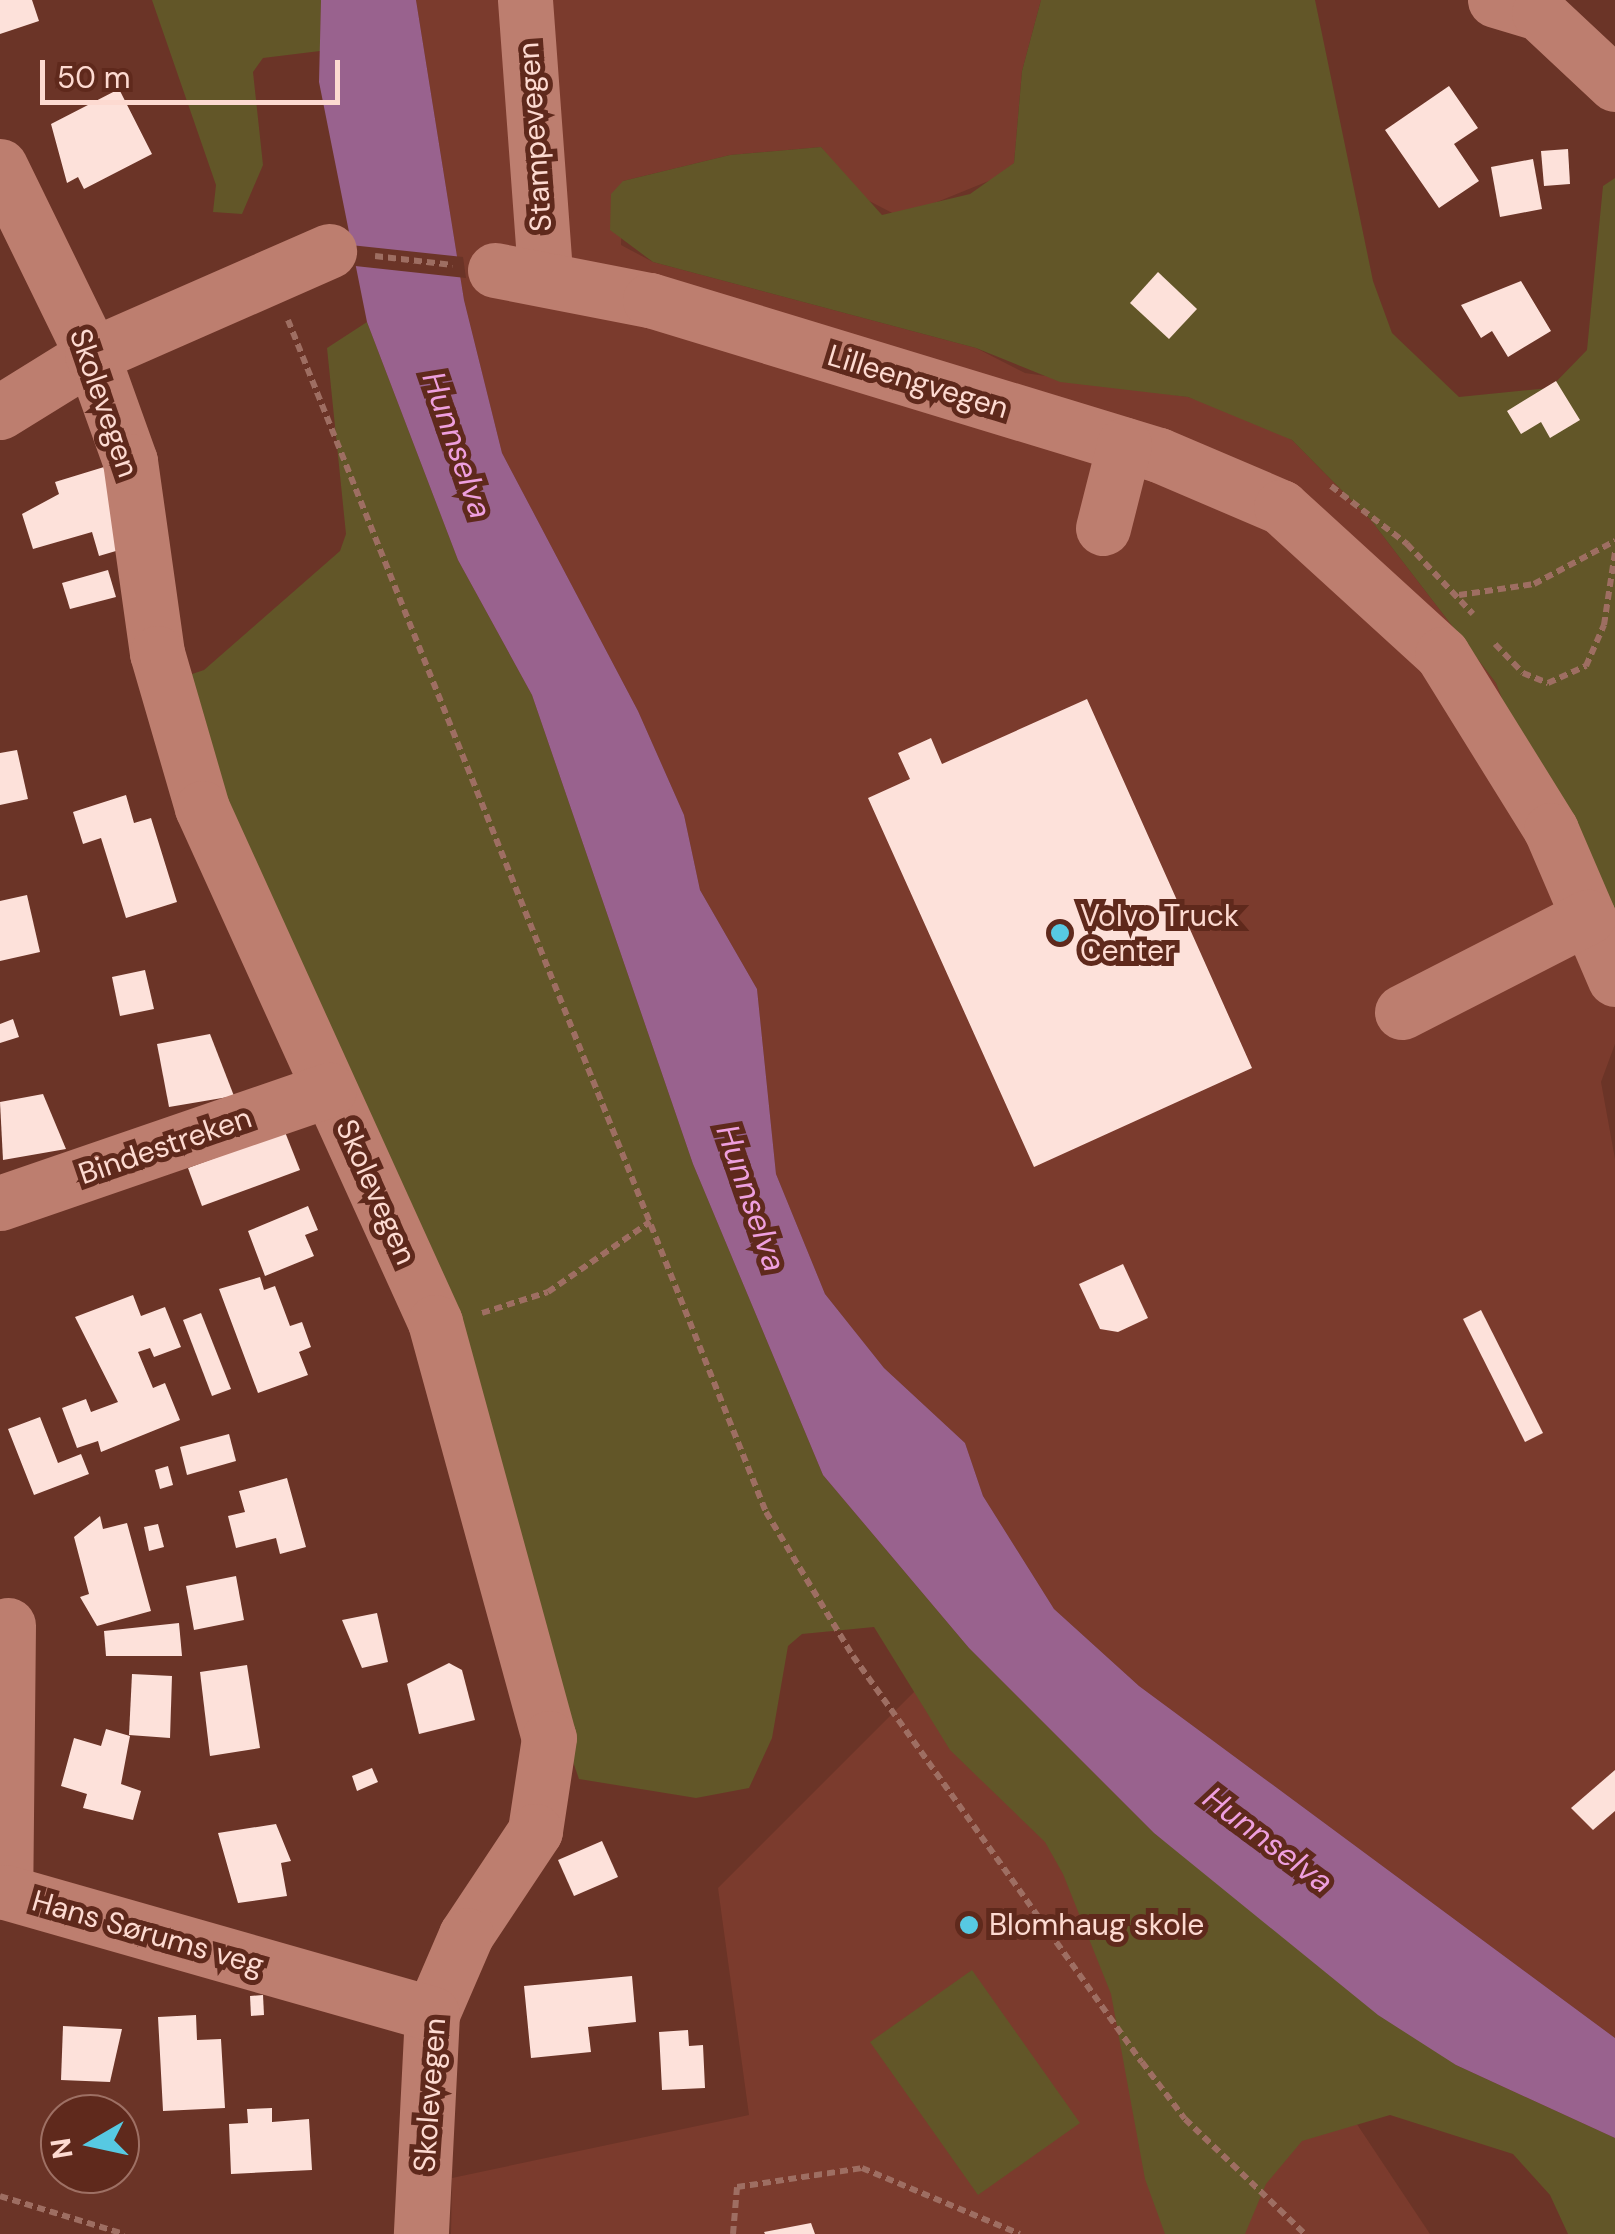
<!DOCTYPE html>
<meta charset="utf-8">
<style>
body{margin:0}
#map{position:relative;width:1615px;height:2234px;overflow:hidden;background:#6b3427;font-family:"DM Sans",sans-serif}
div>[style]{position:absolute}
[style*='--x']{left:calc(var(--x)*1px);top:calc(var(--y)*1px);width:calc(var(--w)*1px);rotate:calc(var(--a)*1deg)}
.built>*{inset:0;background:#7b3b2d}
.green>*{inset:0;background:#625628}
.water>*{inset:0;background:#99628e}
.pier>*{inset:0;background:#6b3427}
.building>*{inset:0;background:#fde1da}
.path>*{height:6px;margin-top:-3px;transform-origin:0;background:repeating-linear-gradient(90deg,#9e6e62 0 8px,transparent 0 13px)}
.minor>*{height:55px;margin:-27.5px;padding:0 27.5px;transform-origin:27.5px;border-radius:27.5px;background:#bd7e6f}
.dots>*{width:28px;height:28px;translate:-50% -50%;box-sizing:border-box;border:5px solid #5f291c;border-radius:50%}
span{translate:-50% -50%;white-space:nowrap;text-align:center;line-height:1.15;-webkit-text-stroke:10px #5f291c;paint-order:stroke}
.street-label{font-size:30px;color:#fddad1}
.poi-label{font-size:30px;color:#fddad1}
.left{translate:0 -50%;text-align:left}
.water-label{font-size:32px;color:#ee9fde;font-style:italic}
.north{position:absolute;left:40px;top:2094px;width:100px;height:100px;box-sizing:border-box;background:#5f291c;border:2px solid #9e7064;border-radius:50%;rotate:261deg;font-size:28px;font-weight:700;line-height:40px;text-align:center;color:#fddad1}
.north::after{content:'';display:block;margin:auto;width:35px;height:45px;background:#57c9e2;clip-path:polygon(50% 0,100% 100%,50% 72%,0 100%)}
.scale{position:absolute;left:40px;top:60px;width:300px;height:45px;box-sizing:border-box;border:5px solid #fddad1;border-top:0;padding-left:12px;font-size:30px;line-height:35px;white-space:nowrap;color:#fddad1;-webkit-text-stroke:8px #5f291c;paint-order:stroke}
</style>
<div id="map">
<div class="built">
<i style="clip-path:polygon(416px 0,1041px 0,1022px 71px,1014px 163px,1001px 176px,900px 217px,852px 192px,821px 147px,730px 155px,623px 181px,621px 245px,653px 262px,976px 348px,1025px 373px,1188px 397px,1258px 421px,1292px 440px,1370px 519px,1496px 683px,1615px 996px,1615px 1044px,1601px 1082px,1615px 1159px,1615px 2038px,1139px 1686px,1054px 1609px,983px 1496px,965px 1443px,884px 1368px,825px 1294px,776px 1174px,757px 989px,700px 890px,684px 815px,638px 711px,502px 453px,464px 300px)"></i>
<i style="clip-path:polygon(957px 1649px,1249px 1962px,1430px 2234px,451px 2234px,452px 2178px,749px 2115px,718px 1888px)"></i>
</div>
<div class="green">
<i style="clip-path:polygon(152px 0,321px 0,320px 51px,263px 58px,253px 72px,263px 165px,242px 214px,213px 212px,216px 185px)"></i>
<i style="clip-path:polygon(1041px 0,1315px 0,1373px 281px,1392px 333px,1459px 397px,1550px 388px,1587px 350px,1603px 186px,1615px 178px,1615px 996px,1496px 683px,1370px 519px,1292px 440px,1188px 397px,1060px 382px,976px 348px,653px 262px,610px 230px,611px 194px,623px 181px,730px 155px,821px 147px,882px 215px,970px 194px,1014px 163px,1022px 71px)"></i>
<i style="clip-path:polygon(367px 322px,458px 560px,532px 695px,693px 1164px,823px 1475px,969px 1648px,1154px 1833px,1456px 2065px,1615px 2138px,1615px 2234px,1568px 2234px,1550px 2195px,1513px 2154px,1390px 2115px,1302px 2141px,1266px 2184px,1245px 2234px,1165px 2234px,1145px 2179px,1111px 1994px,1063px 1874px,1045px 1842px,950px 1750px,874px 1627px,802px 1634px,788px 1646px,772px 1738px,749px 1788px,696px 1798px,579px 1779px,400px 1268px,165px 683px,204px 670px,340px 551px,346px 534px,327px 348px)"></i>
<i style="clip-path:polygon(972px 1970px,1080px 2123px,978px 2195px,870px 2042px)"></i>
</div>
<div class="water">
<i style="clip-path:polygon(321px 0,416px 0,464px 300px,502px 453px,638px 711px,684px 815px,700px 890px,757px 989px,776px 1174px,825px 1294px,884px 1368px,965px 1443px,983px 1496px,1054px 1609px,1139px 1686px,1615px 2038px,1615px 2138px,1456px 2065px,1378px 2015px,1154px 1833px,969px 1648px,823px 1475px,693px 1164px,532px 695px,458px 560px,367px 322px,319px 82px)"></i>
</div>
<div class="pier">
<i style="clip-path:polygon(341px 244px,463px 257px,466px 278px,346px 265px)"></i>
</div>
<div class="building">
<i style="clip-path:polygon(0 0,32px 0,39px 21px,0 34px)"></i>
<i style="clip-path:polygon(1449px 86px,1478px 128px,1454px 144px,1479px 181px,1439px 208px,1385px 130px)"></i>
<i style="clip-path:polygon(119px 89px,152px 154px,84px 189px,78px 177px,67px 183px,51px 124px)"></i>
<i style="clip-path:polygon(1568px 149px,1570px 184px,1544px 186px,1541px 151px)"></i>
<i style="clip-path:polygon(1533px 159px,1542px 209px,1500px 217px,1491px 167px)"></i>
<i style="clip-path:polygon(1158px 272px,1197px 309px,1169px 339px,1130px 303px)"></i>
<i style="clip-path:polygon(1521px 281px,1551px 331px,1508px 357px,1492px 331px,1481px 338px,1461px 305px)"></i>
<i style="clip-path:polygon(1556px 381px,1580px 420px,1550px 438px,1541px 422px,1521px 434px,1507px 411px)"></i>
<i style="clip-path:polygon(104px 467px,126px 548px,99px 556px,92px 532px,33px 549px,22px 514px,59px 494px,55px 482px)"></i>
<i style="clip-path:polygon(108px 570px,116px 597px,70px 609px,62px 583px)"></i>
<i style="clip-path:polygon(1087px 699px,1252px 1068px,1034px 1167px,868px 798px,910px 779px,898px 753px,931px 738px,942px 764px)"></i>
<i style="clip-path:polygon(17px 750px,28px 799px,0 805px,0 753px)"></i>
<i style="clip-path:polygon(126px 795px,134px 823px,151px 818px,177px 902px,126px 918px,101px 838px,83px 844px,73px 812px)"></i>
<i style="clip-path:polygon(27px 895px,40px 952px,0 961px,0 901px)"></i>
<i style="clip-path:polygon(145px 970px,154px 1009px,120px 1016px,112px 977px)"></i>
<i style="clip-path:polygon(13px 1019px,19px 1037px,0 1043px,0 1024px)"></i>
<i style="clip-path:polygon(210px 1034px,234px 1096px,169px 1107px,157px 1044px)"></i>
<i style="clip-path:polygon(43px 1094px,66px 1149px,3px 1160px,0 1102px)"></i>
<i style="clip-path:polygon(285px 1132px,300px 1170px,202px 1206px,188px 1168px)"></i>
<i style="clip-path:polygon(308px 1206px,318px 1230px,305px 1235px,314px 1256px,265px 1276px,248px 1231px)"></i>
<i style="clip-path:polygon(1123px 1264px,1148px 1318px,1118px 1332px,1100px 1329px,1079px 1284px)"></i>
<i style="clip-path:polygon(260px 1277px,264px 1290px,275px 1286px,290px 1326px,302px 1322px,311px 1347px,299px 1352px,308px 1375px,258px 1393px,219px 1289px)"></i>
<i style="clip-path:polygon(133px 1295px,141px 1316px,165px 1307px,181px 1347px,154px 1357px,150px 1348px,138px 1352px,153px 1388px,165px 1383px,180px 1420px,101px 1452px,98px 1441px,77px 1448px,62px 1408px,86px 1399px,91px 1412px,118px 1402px,75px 1317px)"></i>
<i style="clip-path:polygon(1481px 1310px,1543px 1433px,1525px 1442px,1463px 1319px)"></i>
<i style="clip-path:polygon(201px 1313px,231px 1389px,212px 1396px,183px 1320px)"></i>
<i style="clip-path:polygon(40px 1417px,58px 1463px,81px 1454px,89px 1474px,34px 1495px,8px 1429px)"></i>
<i style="clip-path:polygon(229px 1434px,236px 1461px,187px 1475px,180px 1447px)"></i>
<i style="clip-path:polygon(168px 1466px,173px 1485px,160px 1489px,155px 1470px)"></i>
<i style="clip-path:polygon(287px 1478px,306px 1547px,280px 1554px,276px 1538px,236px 1548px,228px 1516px,245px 1512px,239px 1491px)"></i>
<i style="clip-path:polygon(100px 1516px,103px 1529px,127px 1523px,151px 1611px,97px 1626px,80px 1597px,89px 1594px,74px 1537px)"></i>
<i style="clip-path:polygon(158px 1524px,164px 1547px,149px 1551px,144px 1527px)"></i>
<i style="clip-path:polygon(236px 1576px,244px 1620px,194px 1630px,186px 1586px)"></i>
<i style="clip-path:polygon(377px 1613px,388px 1662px,362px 1668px,342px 1620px)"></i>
<i style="clip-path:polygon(179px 1623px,182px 1656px,106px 1656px,104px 1631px)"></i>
<i style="clip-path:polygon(449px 1663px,462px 1670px,475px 1720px,419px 1734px,407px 1684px)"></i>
<i style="clip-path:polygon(247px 1665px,260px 1748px,210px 1756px,200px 1672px)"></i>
<i style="clip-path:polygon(132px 1674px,172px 1676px,170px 1738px,129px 1735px)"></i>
<i style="clip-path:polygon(106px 1729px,130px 1736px,121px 1784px,141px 1791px,133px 1820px,83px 1808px,87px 1794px,61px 1786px,74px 1738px,101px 1746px)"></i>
<i style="clip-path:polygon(372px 1768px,378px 1782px,357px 1791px,352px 1776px)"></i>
<i style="clip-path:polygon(1615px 1770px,1615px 1811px,1593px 1830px,1571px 1808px)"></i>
<i style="clip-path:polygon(276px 1824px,291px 1861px,281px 1863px,287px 1896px,238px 1903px,218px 1833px)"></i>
<i style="clip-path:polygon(602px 1841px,618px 1877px,574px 1896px,558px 1860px)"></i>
<i style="clip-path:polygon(632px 1976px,636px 2022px,588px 2027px,591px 2052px,531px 2058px,524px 1986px)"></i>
<i style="clip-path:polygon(263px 1995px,264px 2015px,251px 2016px,250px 1996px)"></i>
<i style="clip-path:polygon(196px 2015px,197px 2040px,221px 2039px,225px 2108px,163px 2111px,158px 2017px)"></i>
<i style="clip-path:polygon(63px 2026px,122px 2029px,110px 2082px,61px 2080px)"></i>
<i style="clip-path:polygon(688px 2030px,689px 2046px,703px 2045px,705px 2088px,662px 2090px,659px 2032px)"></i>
<i style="clip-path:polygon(272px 2108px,272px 2122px,309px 2119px,312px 2170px,231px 2174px,229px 2124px,248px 2123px,247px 2109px)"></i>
<i style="clip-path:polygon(811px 2223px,815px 2234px,765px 2234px,764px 2232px)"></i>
</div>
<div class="path">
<i style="--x:375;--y:256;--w:78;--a:6.7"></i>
<i style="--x:288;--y:320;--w:1284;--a:68.15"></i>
<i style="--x:766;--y:1512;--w:168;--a:58.9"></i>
<i style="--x:853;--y:1656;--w:498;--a:54.6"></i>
<i style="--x:1142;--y:2062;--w:71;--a:53"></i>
<i style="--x:1185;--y:2119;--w:166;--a:43.8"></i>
<i style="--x:1331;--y:486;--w:96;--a:37.3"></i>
<i style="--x:1407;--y:544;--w:96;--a:46.7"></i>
<i style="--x:1459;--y:595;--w:76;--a:-8.3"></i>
<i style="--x:1534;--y:584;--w:92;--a:-28"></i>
<i style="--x:1495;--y:644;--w:40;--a:46"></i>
<i style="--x:1523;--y:673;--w:27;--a:22"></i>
<i style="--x:1548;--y:683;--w:42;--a:-24.1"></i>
<i style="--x:1586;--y:666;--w:45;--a:-66.3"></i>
<i style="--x:1604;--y:625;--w:74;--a:-81.4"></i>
<i style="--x:482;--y:1313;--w:69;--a:-17.7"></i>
<i style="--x:548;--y:1292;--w:124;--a:-34.5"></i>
<i style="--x:0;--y:2196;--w:130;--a:17"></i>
<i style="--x:733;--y:2234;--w:47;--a:-85.1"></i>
<i style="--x:737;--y:2187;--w:126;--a:-8.6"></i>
<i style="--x:862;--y:2168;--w:171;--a:22.7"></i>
</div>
<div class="minor">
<i style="--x:525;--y:0;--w:276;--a:85.8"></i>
<i style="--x:1495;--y:0;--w:46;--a:16.5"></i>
<i style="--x:1539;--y:13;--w:104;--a:43.1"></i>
<i style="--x:0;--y:166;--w:210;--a:64"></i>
<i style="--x:92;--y:355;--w:113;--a:70.3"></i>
<i style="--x:130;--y:461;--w:194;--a:82"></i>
<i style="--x:157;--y:653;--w:161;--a:73.8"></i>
<i style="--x:202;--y:808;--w:564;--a:65.61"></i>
<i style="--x:435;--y:1322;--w:431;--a:74.7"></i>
<i style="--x:549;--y:1738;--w:94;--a:98.6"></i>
<i style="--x:535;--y:1831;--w:125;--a:123.6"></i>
<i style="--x:466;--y:1935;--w:86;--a:113.3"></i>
<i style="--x:432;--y:2014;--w:220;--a:92.9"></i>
<i style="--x:495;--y:270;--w:158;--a:11"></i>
<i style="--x:650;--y:300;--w:532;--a:16.94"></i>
<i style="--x:1159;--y:455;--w:133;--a:23.1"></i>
<i style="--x:1281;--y:507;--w:218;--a:42.4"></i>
<i style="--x:1442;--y:654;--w:207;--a:58.2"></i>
<i style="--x:1551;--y:830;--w:162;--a:66.8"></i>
<i style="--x:0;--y:412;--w:108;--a:-31.8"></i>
<i style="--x:92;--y:355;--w:259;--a:-23.7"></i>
<i style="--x:1103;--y:528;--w:86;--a:-75.8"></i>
<i style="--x:1402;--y:1012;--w:209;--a:-27.1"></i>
<i style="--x:0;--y:1203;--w:348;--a:-19"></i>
<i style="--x:8;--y:1625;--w:267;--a:90.6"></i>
<i style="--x:5;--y:1892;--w:444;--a:15.9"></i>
</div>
<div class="dots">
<i style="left:1060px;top:933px;background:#57c9e2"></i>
<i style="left:969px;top:1925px;background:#57c9e2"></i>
</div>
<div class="street-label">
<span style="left:535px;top:137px;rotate:-94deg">Stampevegen</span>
<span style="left:918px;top:382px;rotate:17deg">Lilleengvegen</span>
<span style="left:104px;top:403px;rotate:71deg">Skolevegen</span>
<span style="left:165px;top:1146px;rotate:-19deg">Bindestreken</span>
<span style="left:376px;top:1192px;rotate:66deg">Skolevegen</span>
<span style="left:148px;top:1933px;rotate:16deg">Hans Sørums veg</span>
<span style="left:430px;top:2095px;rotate:-86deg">Skolevegen</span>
</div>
<div class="poi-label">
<span class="left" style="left:1080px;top:933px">Volvo Truck<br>Center</span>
<span class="left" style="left:989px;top:1925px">Blomhaug skole</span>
</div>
<div class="water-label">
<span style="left:457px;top:445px;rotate:71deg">Hunnselva</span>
<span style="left:751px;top:1198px;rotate:71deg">Hunnselva</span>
<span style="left:1268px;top:1840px;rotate:37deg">Hunnselva</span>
</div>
<div class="north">N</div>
<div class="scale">50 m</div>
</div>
